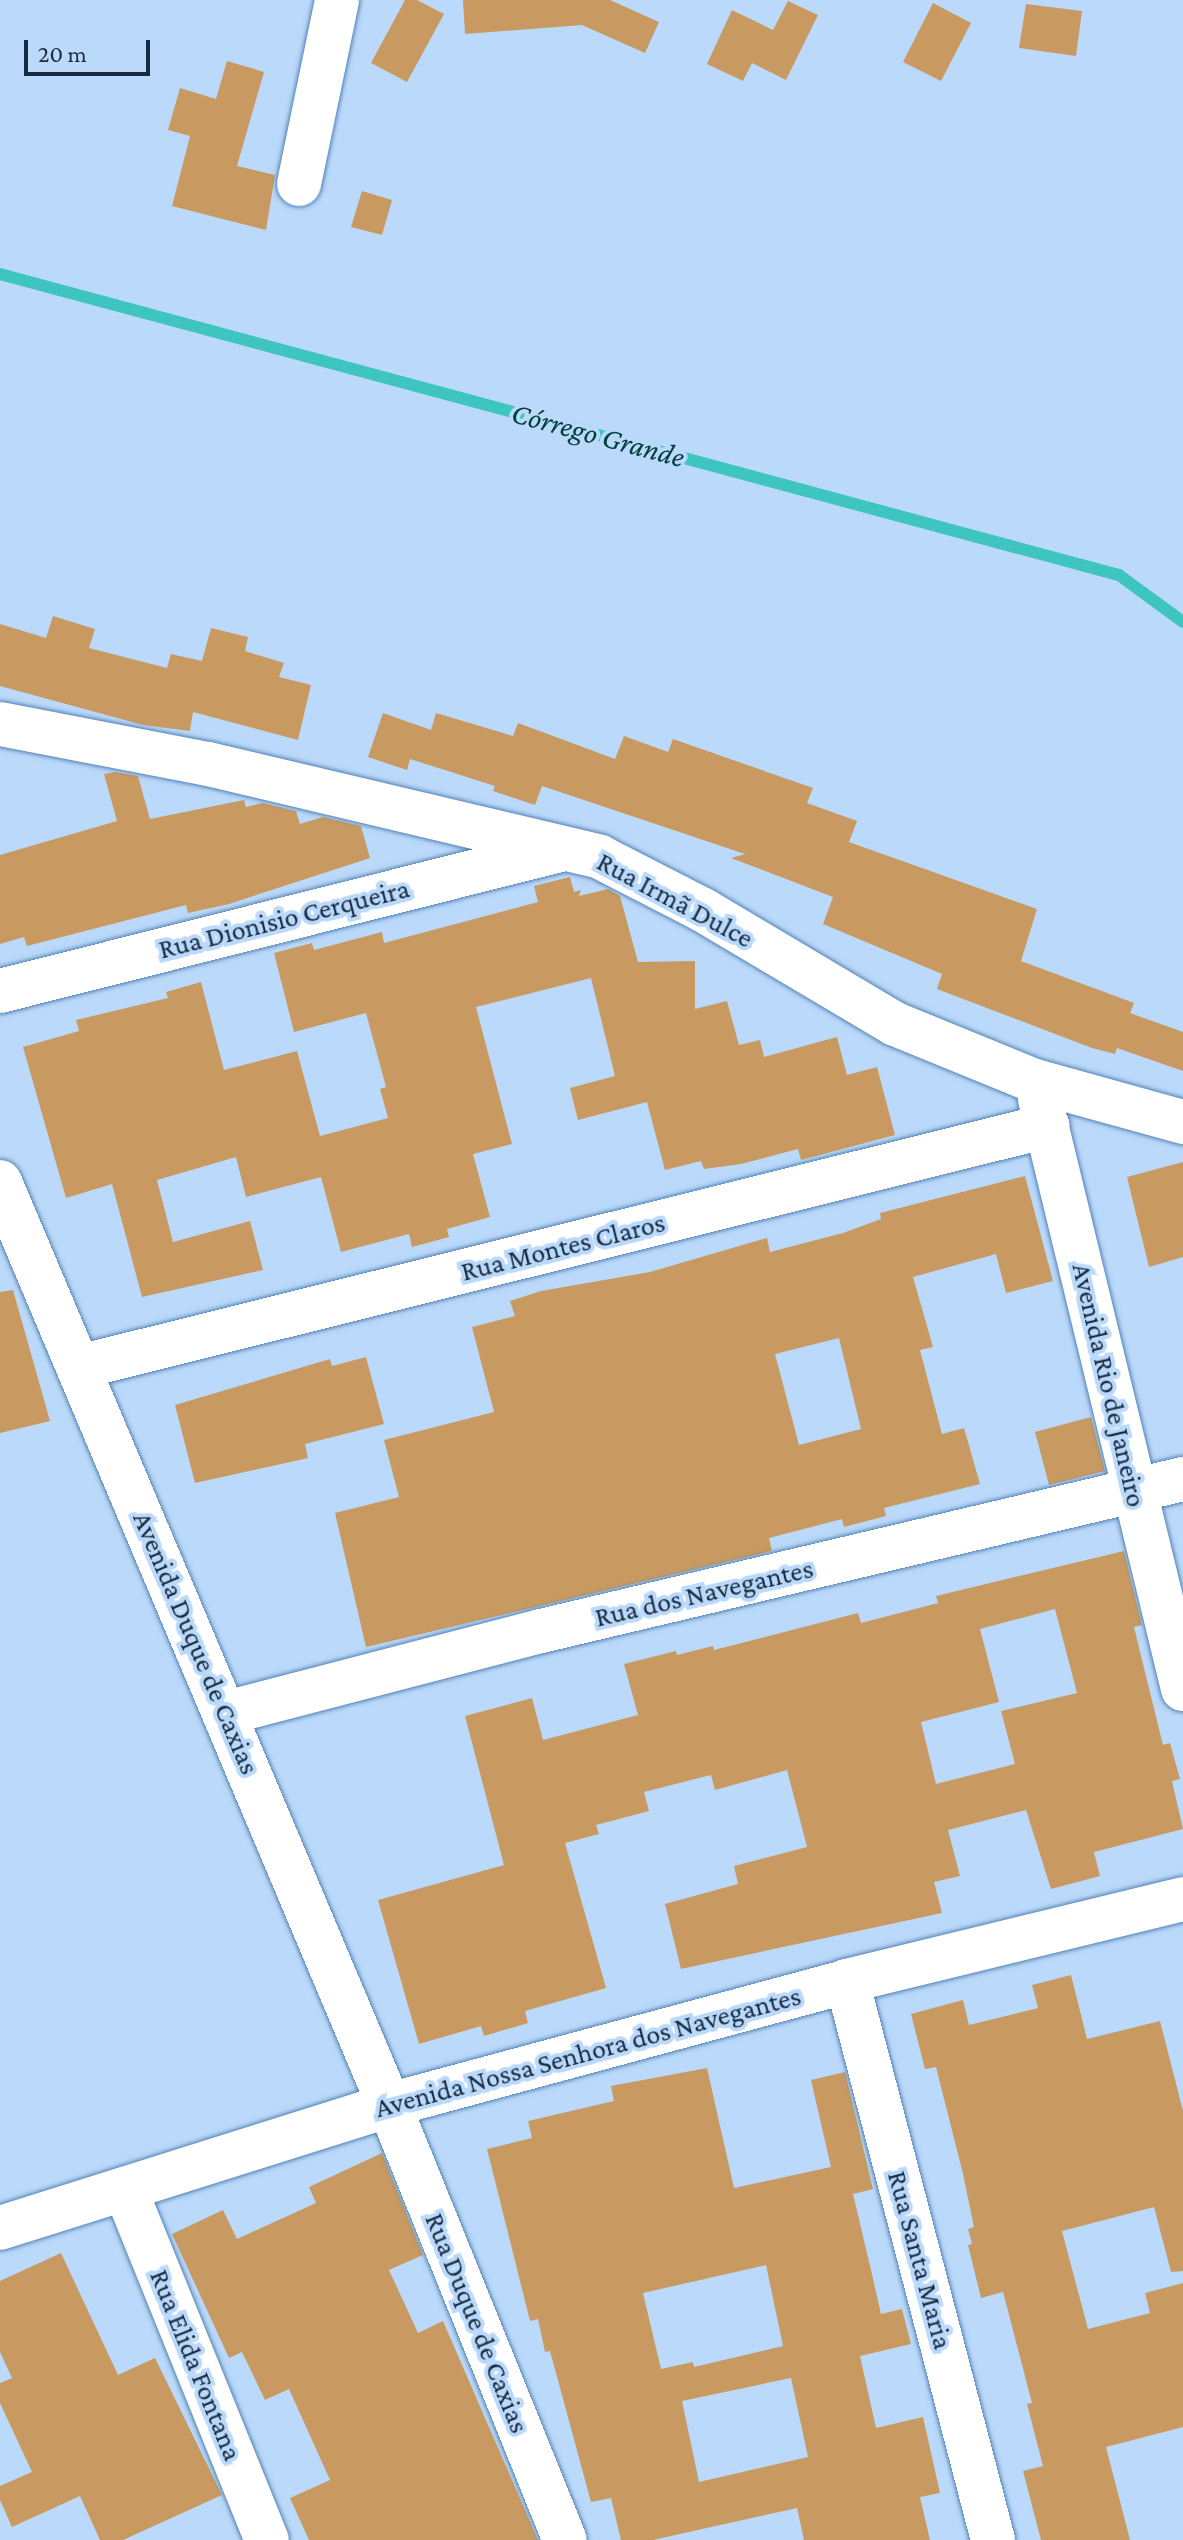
<!DOCTYPE html>
<meta charset="utf-8">
<style>
body{margin:0}
#map{position:relative;width:1183px;height:2540px;overflow:hidden;background:#bbd9fa;font-family:"Crimson Pro",serif}
div>[style]{position:absolute}
[style*='--x']{left:calc(var(--x)*1px);top:calc(var(--y)*1px);width:calc(var(--w)*1px);rotate:calc(var(--a)*1deg)}
.stream>*{height:12px;margin:-6px;padding:0 6px;transform-origin:6px;border-radius:6px;background:#3ec5bf}
.building>*{inset:0;background:#c89a61}
.roads{filter:drop-shadow(0 0 2px #5383b5) drop-shadow(0 0 2px #5383b5)}
.street>*{height:44px;margin:-22px;padding:0 22px;transform-origin:22px;border-radius:22px;background:#fff}
span{translate:-50% -50%;white-space:nowrap;text-align:center;line-height:1.15;-webkit-text-stroke:8px #bbd9fa;paint-order:stroke}
.street-label{font-size:28px;color:#172b40}
.water-label{font-size:30px;color:#00403d;font-style:italic}
.scale{position:absolute;left:24px;top:40px;width:126px;height:36px;box-sizing:border-box;border:4px solid #172b40;border-top:0;padding-left:10px;font-size:24px;line-height:28px;white-space:nowrap;color:#172b40;-webkit-text-stroke:6px #bbd9fa;paint-order:stroke}
</style>
<div id="map">
<div class="stream">
<i style="--x:0;--y:274;--w:1159;--a:15.06"></i>
<i style="--x:1119;--y:575;--w:79;--a:36.3"></i>
</div>
<div class="building">
<i style="clip-path:polygon(405px 0,417px 0,444px 14px,407px 82px,371px 63px)"></i>
<i style="clip-path:polygon(463px 0,610px 0,659px 22px,645px 53px,582px 25px,465px 34px)"></i>
<i style="clip-path:polygon(788px 1px,818px 15px,786px 80px,752px 63px,743px 81px,707px 64px,732px 10px,773px 30px)"></i>
<i style="clip-path:polygon(933px 3px,971px 23px,941px 81px,903px 62px)"></i>
<i style="clip-path:polygon(1026px 4px,1082px 11px,1076px 56px,1019px 48px)"></i>
<i style="clip-path:polygon(227px 61px,264px 72px,237px 166px,275px 175px,266px 230px,172px 206px,190px 136px,168px 130px,180px 88px,216px 99px)"></i>
<i style="clip-path:polygon(362px 191px,392px 200px,382px 235px,351px 227px)"></i>
<i style="clip-path:polygon(53px 616px,95px 629px,89px 648px,167px 668px,171px 654px,202px 661px,211px 628px,248px 637px,245px 651px,284px 663px,279px 677px,311px 685px,298px 740px,193px 712px,190px 731px,143px 725px,0 686px,0 624px,46px 638px)"></i>
<i style="clip-path:polygon(383px 713px,431px 730px,436px 713px,513px 736px,518px 723px,615px 759px,624px 736px,668px 752px,673px 739px,813px 788px,807px 803px,857px 821px,849px 842px,1037px 909px,1021px 961px,1134px 1003px,1130px 1013px,1183px 1032px,1183px 1071px,1117px 1048px,1115px 1054px,1092px 1048px,937px 989px,942px 974px,823px 924px,833px 897px,731px 858px,745px 854px,542px 786px,535px 805px,493px 791px,495px 786px,410px 759px,407px 770px,368px 757px)"></i>
<i style="clip-path:polygon(115px 772px,138px 776px,150px 819px,244px 800px,246px 807px,262px 803px,296px 811px,300px 824px,323px 817px,361px 826px,370px 858px,229px 904px,188px 913px,186px 905px,27px 946px,24px 937px,0 944px,0 855px,117px 821px,104px 774px)"></i>
<i style="clip-path:polygon(570px 877px,574px 892px,581px 890px,579px 896px,608px 889px,620px 896px,638px 962px,695px 961px,695px 1009px,727px 1001px,739px 1045px,760px 1040px,764px 1057px,837px 1037px,847px 1075px,877px 1067px,895px 1135px,801px 1160px,798px 1149px,741px 1164px,704px 1169px,701px 1161px,665px 1170px,647px 1102px,578px 1120px,570px 1088px,615px 1076px,591px 978px,476px 1007px,512px 1144px,473px 1154px,490px 1217px,447px 1229px,449px 1237px,412px 1247px,409px 1234px,341px 1252px,321px 1177px,246px 1197px,236px 1157px,157px 1180px,173px 1242px,250px 1221px,263px 1270px,142px 1297px,112px 1184px,66px 1198px,23px 1047px,79px 1031px,76px 1020px,168px 998px,166px 992px,201px 982px,224px 1070px,297px 1051px,320px 1136px,388px 1118px,380px 1089px,386px 1087px,366px 1013px,294px 1032px,274px 953px,312px 943px,314px 950px,382px 932px,384px 943px,538px 902px,534px 886px)"></i>
<i style="clip-path:polygon(1183px 1162px,1183px 1257px,1149px 1267px,1127px 1177px)"></i>
<i style="clip-path:polygon(evenodd,1025px 1176px,1053px 1281px,1006px 1293px,996px 1254px,913px 1277px,933px 1347px,920px 1350px,942px 1434px,964px 1428px,980px 1484px,884px 1508px,886px 1516px,844px 1527px,842px 1519px,769px 1538px,772px 1551px,366px 1647px,335px 1513px,399px 1497px,384px 1440px,494px 1412px,472px 1327px,515px 1316px,510px 1301px,541px 1291px,650px 1272px,767px 1238px,770px 1252px,843px 1233px,881px 1219px,880px 1213px,1025px 1176px,839px 1338px,861px 1429px,799px 1445px,775px 1354px,839px 1338px)"></i>
<i style="clip-path:polygon(13px 1290px,50px 1421px,0 1433px,0 1292px)"></i>
<i style="clip-path:polygon(366px 1357px,384px 1424px,305px 1444px,308px 1458px,195px 1483px,175px 1405px,330px 1359px,332px 1366px)"></i>
<i style="clip-path:polygon(1091px 1417px,1105px 1471px,1049px 1485px,1035px 1432px)"></i>
<i style="clip-path:polygon(evenodd,1124px 1551px,1142px 1625px,1134px 1627px,1144px 1668px,1163px 1745px,1170px 1743px,1180px 1779px,1172px 1781px,1183px 1829px,1094px 1852px,1100px 1876px,1051px 1889px,1026px 1810px,948px 1830px,960px 1876px,934px 1882px,942px 1913px,681px 1969px,665px 1904px,738px 1884px,734px 1866px,807px 1847px,787px 1770px,715px 1790px,711px 1775px,644px 1792px,649px 1811px,596px 1825px,599px 1834px,565px 1843px,606px 1988px,525px 2011px,528px 2023px,484px 2036px,481px 2026px,419px 2044px,378px 1900px,504px 1865px,465px 1716px,532px 1698px,543px 1740px,638px 1715px,624px 1664px,676px 1651px,677px 1655px,713px 1646px,714px 1650px,858px 1613px,861px 1623px,938px 1603px,936px 1596px,1124px 1551px,1055px 1609px,1077px 1693px,1001px 1711px,1015px 1764px,936px 1784px,921px 1722px,999px 1702px,980px 1629px,1055px 1609px)"></i>
<i style="clip-path:polygon(1071px 1975px,1087px 2039px,1160px 2021px,1183px 2111px,1183px 2271px,1171px 2272px,1154px 2207px,1062px 2231px,1088px 2329px,1150px 2313px,1145px 2293px,1183px 2283px,1183px 2427px,1106px 2447px,1130px 2540px,1041px 2540px,1023px 2471px,1043px 2466px,1027px 2404px,1032px 2403px,1003px 2292px,981px 2298px,968px 2245px,972px 2244px,968px 2229px,974px 2227px,963px 2174px,936px 2067px,925px 2069px,911px 2014px,963px 2000px,969px 2025px,1038px 2008px,1032px 1985px)"></i>
<i style="clip-path:polygon(evenodd,707px 2068px,734px 2188px,831px 2167px,811px 2080px,845px 2072px,873px 2189px,853px 2194px,871px 2270px,881px 2314px,902px 2309px,911px 2344px,860px 2356px,876px 2428px,923px 2417px,940px 2493px,920px 2497px,930px 2540px,804px 2540px,797px 2508px,653px 2540px,621px 2540px,611px 2498px,591px 2502px,550px 2351px,545px 2352px,538px 2319px,530px 2321px,487px 2149px,532px 2138px,528px 2121px,614px 2101px,611px 2086px,707px 2068px,766px 2265px,783px 2346px,694px 2367px,693px 2362px,661px 2369px,643px 2293px,766px 2265px,707px 2068px,791px 2378px,808px 2457px,699px 2482px,682px 2401px,791px 2378px)"></i>
<i style="clip-path:polygon(382px 2153px,423px 2255px,389px 2270px,418px 2333px,443px 2321px,538px 2540px,309px 2540px,290px 2498px,330px 2480px,289px 2389px,265px 2400px,242px 2352px,229px 2358px,172px 2234px,223px 2210px,237px 2239px,316px 2203px,309px 2187px)"></i>
<i style="clip-path:polygon(61px 2253px,118px 2375px,155px 2358px,222px 2495px,123px 2540px,100px 2540px,80px 2496px,12px 2527px,0 2500px,0 2486px,32px 2472px,0 2403px,0 2383px,12px 2378px,0 2352px,0 2281px)"></i>
</div>
<div class="roads">
<div class="street">
<i style="--x:299;--y:184;--w:188;--a:-78.3"></i>
<i style="--x:0;--y:724;--w:212;--a:10.9"></i>
<i style="--x:208;--y:764;--w:403;--a:13.3"></i>
<i style="--x:600;--y:857;--w:116;--a:27.2"></i>
<i style="--x:703;--y:910;--w:223;--a:30.7"></i>
<i style="--x:895;--y:1024;--w:151;--a:22.2"></i>
<i style="--x:1035;--y:1081;--w:154;--a:15.5"></i>
<i style="--x:0;--y:991;--w:577;--a:-14.13"></i>
<i style="--x:1040;--y:1099;--w:607;--a:76.38"></i>
<i style="--x:0;--y:1182;--w:1002;--a:67.15"></i>
<i style="--x:389;--y:2105;--w:469;--a:68"></i>
<i style="--x:79;--y:1367;--w:998;--a:-13.98"></i>
<i style="--x:226;--y:1713;--w:325;--a:-14.6"></i>
<i style="--x:541;--y:1631;--w:660;--a:-13.32"></i>
<i style="--x:847;--y:1981;--w:578;--a:75.36"></i>
<i style="--x:125;--y:2189;--w:379;--a:68"></i>
<i style="--x:0;--y:2228;--w:408;--a:-17.5"></i>
<i style="--x:389;--y:2105;--w:474;--a:-15.1"></i>
<i style="--x:847;--y:1981;--w:346;--a:-13.7"></i>
</div>
</div>
<div class="street-label">
<span style="left:675px;top:900px;rotate:28deg">Rua Irmã Dulce</span>
<span style="left:284px;top:919px;rotate:-14deg">Rua Dionisio Cerqueira</span>
<span style="left:563px;top:1247px;rotate:-14deg">Rua Montes Claros</span>
<span style="left:1109px;top:1385px;rotate:77deg">Avenida Rio de Janeiro</span>
<span style="left:704px;top:1593px;rotate:-13deg">Rua dos Navegantes</span>
<span style="left:196px;top:1643px;rotate:67deg">Avenida Duque de Caxias</span>
<span style="left:588px;top:2052px;rotate:-15deg">Avenida Nossa Senhora dos Navegantes</span>
<span style="left:920px;top:2260px;rotate:75deg">Rua Santa Maria</span>
<span style="left:477px;top:2323px;rotate:68deg">Rua Duque de Caxias</span>
<span style="left:196px;top:2365px;rotate:68deg">Rua Elida Fontana</span>
</div>
<div class="water-label">
<span style="left:598px;top:435px;rotate:15deg">Córrego Grande</span>
</div>
<div class="scale">20 m</div>
</div>
